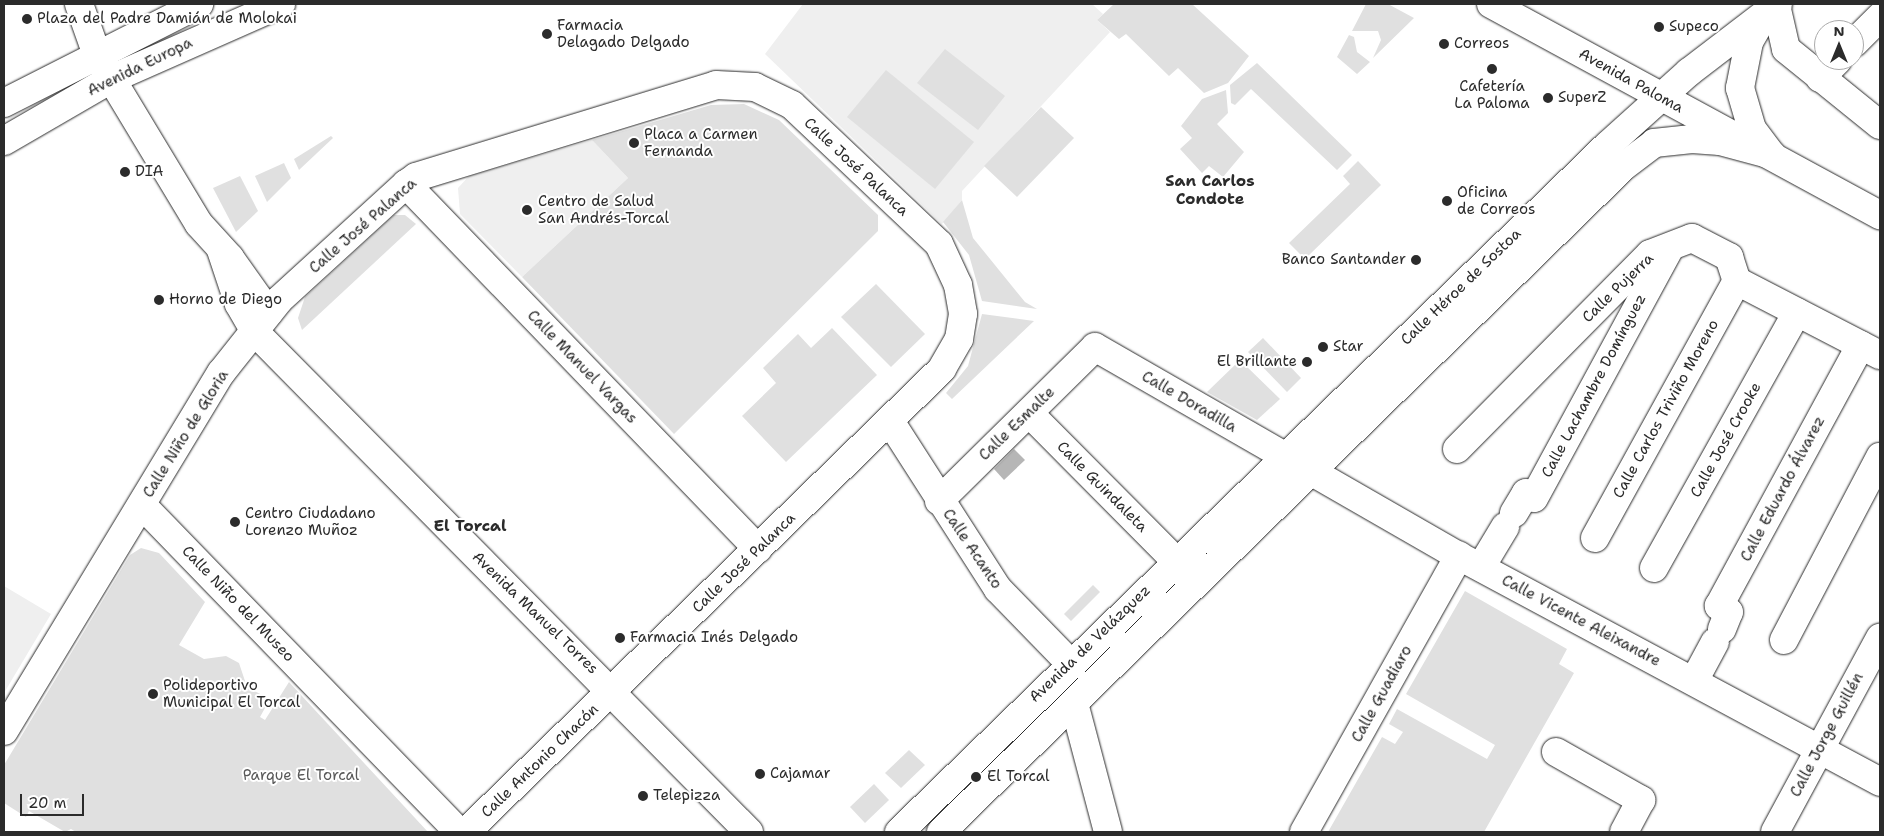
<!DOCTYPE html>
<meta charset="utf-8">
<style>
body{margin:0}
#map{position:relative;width:1884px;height:836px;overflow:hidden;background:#fff;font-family:"Shantell Sans",sans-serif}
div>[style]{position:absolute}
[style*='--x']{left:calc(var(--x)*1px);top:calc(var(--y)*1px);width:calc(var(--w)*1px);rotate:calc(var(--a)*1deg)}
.built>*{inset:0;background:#efefef}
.green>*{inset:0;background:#e0e0e0}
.water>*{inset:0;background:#b6b6b6}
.roads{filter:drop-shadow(0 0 1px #2b2b2b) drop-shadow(0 0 1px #2b2b2b)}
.minor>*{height:28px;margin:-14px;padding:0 14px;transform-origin:14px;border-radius:14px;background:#fff}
.major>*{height:28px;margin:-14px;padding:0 14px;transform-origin:14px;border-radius:14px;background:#fff}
.dots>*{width:14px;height:14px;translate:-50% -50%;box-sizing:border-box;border:2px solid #fff;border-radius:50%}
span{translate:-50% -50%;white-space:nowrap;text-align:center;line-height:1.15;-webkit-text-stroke:4px #fff;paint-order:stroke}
.poi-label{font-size:15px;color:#2b2b2b}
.left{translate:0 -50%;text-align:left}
.right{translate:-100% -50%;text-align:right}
.street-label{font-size:15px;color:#2b2b2b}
.park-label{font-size:15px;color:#585858}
.neighbourhood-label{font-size:16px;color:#2b2b2b;font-weight:700}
.frame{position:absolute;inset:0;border:5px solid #2b2b2b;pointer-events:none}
.north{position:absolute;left:1814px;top:20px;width:50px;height:50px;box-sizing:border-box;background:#fff;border:1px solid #aaa;border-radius:50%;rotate:0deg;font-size:14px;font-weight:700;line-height:20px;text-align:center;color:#2b2b2b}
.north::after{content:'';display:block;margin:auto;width:18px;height:22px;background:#2b2b2b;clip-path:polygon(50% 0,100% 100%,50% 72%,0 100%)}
.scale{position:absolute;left:20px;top:794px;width:64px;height:22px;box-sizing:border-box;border:2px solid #2b2b2b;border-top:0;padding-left:6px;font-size:15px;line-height:18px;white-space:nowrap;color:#2b2b2b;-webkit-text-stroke:4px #fff;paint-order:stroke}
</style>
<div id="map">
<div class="built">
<i style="clip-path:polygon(803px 4px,1092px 4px,1103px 14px,1097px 20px,1110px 32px,962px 191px,962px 200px,942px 224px,765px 54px)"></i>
<i style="clip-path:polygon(592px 140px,628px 178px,522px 277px,460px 214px,458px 188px,469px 176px)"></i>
<i style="clip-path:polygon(4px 586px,51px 614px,4px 693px)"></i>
</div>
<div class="green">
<i style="clip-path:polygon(1114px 4px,1192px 4px,1249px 56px,1228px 83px,1204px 93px,1178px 68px,1169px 76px,1126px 34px,1119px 39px,1097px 20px)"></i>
<i style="clip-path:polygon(1366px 4px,1388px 4px,1414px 18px,1373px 58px,1381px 40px,1378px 31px,1352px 31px)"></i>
<i style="clip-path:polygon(1349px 35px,1354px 37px,1357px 52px,1370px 62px,1357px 74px,1337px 57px)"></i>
<i style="clip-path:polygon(945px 49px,1005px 96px,978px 130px,917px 83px)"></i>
<i style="clip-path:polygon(1257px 63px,1352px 155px,1337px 170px,1251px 89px,1235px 105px,1231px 103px,1230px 85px)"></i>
<i style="clip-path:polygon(886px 70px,974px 142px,935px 189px,847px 117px)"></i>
<i style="clip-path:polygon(1226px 90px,1228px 113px,1217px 124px,1244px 152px,1223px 177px,1209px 166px,1202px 173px,1180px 149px,1192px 138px,1181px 126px,1202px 99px)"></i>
<i style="clip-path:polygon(744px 104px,779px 120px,878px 215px,878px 231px,674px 434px,522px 277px,628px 178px,592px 140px,711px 105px)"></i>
<i style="clip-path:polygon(1041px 107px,1074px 138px,1017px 197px,984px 166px)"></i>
<i style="clip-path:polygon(331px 136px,333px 138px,299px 170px,294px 159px)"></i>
<i style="clip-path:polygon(1358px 161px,1381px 185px,1305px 259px,1289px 243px,1350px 184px,1343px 176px)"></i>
<i style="clip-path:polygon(284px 163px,291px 178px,267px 202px,255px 176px)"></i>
<i style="clip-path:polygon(240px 176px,258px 211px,236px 232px,213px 188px)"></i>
<i style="clip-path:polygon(962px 200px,973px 238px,1025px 302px,1037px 309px,982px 301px,969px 255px,943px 222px)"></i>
<i style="clip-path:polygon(394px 215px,405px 215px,416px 224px,302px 330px,298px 318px,305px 297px)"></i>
<i style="clip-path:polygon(876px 284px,925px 334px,891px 367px,841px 317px)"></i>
<i style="clip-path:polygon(982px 314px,1034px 321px,952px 399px,946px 393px,968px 366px)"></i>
<i style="clip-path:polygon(832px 328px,877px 375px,786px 462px,742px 416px,776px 383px,763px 368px,798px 334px,811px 348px)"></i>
<i style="clip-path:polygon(1263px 338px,1301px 378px,1287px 392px,1248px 352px)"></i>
<i style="clip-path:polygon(1240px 360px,1280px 399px,1257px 420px,1207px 392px)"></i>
<i style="clip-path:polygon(141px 548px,159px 553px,205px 602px,179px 645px,204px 659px,226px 656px,239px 663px,247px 687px,270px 699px,260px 717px,265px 720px,289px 682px,428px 832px,76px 832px,71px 829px,65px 832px,29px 811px,26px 817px,4px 803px,4px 765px,130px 555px)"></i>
<i style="clip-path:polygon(1093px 585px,1100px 592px,1071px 621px,1064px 614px)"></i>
<i style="clip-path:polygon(1465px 591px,1567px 649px,1559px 664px,1574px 673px,1484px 832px,1328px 832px,1382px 737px,1395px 744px,1403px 732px,1389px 724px,1397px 709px,1487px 759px,1495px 745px,1406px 694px)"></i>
<i style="clip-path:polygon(909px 750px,925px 765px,901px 788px,885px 773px)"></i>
<i style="clip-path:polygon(874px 784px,889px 800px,865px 823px,850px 807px)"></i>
</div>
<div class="water">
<i style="clip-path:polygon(1014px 449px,1025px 460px,1004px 480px,994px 469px)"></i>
</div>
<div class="roads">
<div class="minor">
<i style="--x:79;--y:4;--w:54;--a:70.6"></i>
<i style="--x:97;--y:55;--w:197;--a:58.9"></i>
<i style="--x:199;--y:224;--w:46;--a:47.6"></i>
<i style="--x:230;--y:258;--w:67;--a:54.7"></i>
<i style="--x:1776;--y:5;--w:45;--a:77.2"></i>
<i style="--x:1786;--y:49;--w:121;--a:39"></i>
<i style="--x:1854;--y:43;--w:37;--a:-45"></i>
<i style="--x:1820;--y:78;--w:25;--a:-45"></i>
<i style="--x:406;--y:184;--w:507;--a:46.04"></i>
<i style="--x:221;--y:250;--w:57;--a:71.6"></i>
<i style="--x:239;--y:304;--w:32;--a:60"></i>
<i style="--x:255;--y:332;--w:703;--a:45.35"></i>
<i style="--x:1029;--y:413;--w:209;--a:45.2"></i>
<i style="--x:890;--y:421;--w:200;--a:57.3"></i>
<i style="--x:998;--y:589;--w:103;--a:45.8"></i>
<i style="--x:1457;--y:449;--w:274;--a:-45.3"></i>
<i style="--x:1650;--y:254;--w:45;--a:-20.9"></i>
<i style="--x:1692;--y:238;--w:42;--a:27.2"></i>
<i style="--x:1729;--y:257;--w:25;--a:72"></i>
<i style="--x:1737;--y:281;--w:161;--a:27.4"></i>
<i style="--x:939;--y:501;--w:219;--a:-44.6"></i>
<i style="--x:1095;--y:347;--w:420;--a:29.9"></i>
<i style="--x:1459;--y:556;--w:478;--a:28.2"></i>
<i style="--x:142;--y:505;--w:455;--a:45.9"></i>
<i style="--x:1514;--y:513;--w:23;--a:-59"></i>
<i style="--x:1526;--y:493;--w:9;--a:32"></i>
<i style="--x:1534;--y:498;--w:285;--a:-61.5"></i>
<i style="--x:1595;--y:538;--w:294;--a:-61.1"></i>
<i style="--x:1481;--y:567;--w:47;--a:-59"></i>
<i style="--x:1654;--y:568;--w:293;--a:-60.8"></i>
<i style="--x:1722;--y:629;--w:18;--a:-68"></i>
<i style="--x:1729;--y:612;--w:12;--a:-149"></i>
<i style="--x:1719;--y:606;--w:297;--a:-61.5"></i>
<i style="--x:1784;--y:640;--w:207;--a:-62.3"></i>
<i style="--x:1694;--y:681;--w:44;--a:-61.7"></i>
<i style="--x:1074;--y:703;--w:133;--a:75.2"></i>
<i style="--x:4;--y:731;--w:419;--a:-58.8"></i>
<i style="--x:221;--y:373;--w:93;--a:-51.5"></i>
<i style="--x:279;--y:300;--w:172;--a:-42.4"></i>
<i style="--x:406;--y:184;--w:12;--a:-35"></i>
<i style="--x:416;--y:177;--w:314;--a:-17"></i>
<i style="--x:716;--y:85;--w:39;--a:3"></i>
<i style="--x:755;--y:87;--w:41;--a:25.9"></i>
<i style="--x:792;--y:105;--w:202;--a:43.4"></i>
<i style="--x:939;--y:244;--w:45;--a:65.1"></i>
<i style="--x:958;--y:285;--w:29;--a:80"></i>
<i style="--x:963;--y:314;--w:25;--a:99"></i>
<i style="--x:959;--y:339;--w:34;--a:120"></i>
<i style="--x:942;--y:369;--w:664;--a:135.79"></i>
<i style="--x:1556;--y:752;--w:98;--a:29.5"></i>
<i style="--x:1641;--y:800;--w:36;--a:118"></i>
<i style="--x:1304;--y:832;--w:317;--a:-60.7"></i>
<i style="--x:1775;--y:832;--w:221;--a:-61.6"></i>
</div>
<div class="major">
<i style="--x:1491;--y:4;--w:443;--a:28.5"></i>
<i style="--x:1761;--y:21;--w:24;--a:120"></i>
<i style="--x:1749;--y:42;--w:47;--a:101.1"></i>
<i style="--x:1740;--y:88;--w:43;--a:73.7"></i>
<i style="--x:1752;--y:129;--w:30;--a:53"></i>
<i style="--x:4;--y:103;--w:219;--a:-26.9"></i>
<i style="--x:4;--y:141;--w:124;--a:-30.1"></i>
<i style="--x:111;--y:79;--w:186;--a:-23.8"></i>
<i style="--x:899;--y:832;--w:987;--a:-44.1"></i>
<i style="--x:1608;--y:145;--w:109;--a:-42"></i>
<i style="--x:1689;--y:72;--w:112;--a:-37.4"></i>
<i style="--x:941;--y:832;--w:954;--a:-44.28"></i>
<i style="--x:1624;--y:166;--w:38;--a:-37"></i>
<i style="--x:1654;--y:143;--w:38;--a:-6"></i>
<i style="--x:1692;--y:139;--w:28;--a:4"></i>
<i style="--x:1720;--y:141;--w:54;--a:15.1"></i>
</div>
</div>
<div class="dots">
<i style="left:27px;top:19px;background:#2b2b2b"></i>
<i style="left:1659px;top:27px;background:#2b2b2b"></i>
<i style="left:547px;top:34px;background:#2b2b2b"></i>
<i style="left:1444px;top:44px;background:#2b2b2b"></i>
<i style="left:1492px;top:69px;background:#2b2b2b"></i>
<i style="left:1548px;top:98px;background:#2b2b2b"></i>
<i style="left:634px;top:143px;background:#2b2b2b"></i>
<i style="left:125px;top:172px;background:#2b2b2b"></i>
<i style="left:1447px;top:201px;background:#2b2b2b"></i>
<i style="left:527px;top:210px;background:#2b2b2b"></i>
<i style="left:1416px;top:260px;background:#2b2b2b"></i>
<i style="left:159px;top:300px;background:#2b2b2b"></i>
<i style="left:1323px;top:347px;background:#2b2b2b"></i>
<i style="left:1307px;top:362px;background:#2b2b2b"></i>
<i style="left:235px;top:522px;background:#2b2b2b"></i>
<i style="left:620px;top:638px;background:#2b2b2b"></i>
<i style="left:153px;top:694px;background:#2b2b2b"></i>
<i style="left:760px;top:774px;background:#2b2b2b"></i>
<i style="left:976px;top:777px;background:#2b2b2b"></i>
<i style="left:643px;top:796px;background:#2b2b2b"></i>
</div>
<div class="poi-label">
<span class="left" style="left:37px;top:19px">Plaza del Padre Damián de Molokai</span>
<span class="left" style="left:557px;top:34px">Farmacia<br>Delagado Delgado</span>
<span class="left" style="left:1669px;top:27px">Supeco</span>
<span class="left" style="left:1454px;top:44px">Correos</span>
<span style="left:1492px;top:95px">Cafetería<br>La Paloma</span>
<span class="left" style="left:1558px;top:98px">SuperZ</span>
<span class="left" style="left:644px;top:143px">Placa a Carmen<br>Fernanda</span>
<span class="left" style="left:135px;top:172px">DIA</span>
<span class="left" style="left:1457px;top:201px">Oficina<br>de Correos</span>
<span class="left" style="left:538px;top:210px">Centro de Salud<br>San Andrés-Torcal</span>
<span class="right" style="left:1406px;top:260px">Banco Santander</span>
<span class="left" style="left:169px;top:300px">Horno de Diego</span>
<span class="left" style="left:1333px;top:347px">Star</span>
<span class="right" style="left:1297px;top:362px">El Brillante</span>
<span class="left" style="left:245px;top:522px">Centro Ciudadano<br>Lorenzo Muñoz</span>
<span class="left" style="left:630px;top:638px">Farmacia Inés Delgado</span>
<span class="left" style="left:163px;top:694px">Polideportivo<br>Municipal El Torcal</span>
<span class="left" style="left:770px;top:774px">Cajamar</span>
<span class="left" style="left:987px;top:777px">El Torcal</span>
<span class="left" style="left:653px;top:796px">Telepizza</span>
</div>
<div class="street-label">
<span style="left:140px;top:67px;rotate:-26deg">Avenida Europa</span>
<span style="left:1631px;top:81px;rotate:29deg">Avenida Paloma</span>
<span style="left:856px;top:167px;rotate:43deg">Calle José Palanca</span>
<span style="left:363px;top:226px;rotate:-41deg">Calle José Palanca</span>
<span style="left:1461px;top:287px;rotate:-44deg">Calle Héroe de Sostoa</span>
<span style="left:1618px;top:288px;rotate:-44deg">Calle Pujerra</span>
<span style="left:582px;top:367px;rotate:46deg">Calle Manuel Vargas</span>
<span style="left:1594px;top:386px;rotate:-62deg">Calle Lachambre Domínguez</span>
<span style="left:1189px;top:402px;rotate:30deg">Calle Doradilla</span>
<span style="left:1666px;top:409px;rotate:-61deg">Calle Carlos Triviño Moreno</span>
<span style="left:1017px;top:424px;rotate:-44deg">Calle Esmalte</span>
<span style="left:186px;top:434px;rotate:-58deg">Calle Niño de Gloria</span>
<span style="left:1726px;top:440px;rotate:-61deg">Calle José Crooke</span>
<span style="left:1102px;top:487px;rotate:45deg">Calle Guindaleta</span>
<span style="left:1783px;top:489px;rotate:-62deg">Calle Eduardo Álvarez</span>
<span style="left:972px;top:549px;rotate:56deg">Calle Acanto</span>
<span style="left:744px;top:563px;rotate:-44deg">Calle José Palanca</span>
<span style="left:238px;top:604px;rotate:46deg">Calle Niño del Museo</span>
<span style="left:535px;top:613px;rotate:44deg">Avenida Manuel Torres</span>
<span style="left:1581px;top:621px;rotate:28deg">Calle Vicente Aleixandre</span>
<span style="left:1090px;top:644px;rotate:-44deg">Avenida de Velázquez</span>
<span style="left:1382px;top:694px;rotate:-61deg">Calle Guadiaro</span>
<span style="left:1827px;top:735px;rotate:-62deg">Calle Jorge Guillén</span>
<span style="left:540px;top:761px;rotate:-44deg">Calle Antonio Chacón</span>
</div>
<div class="park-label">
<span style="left:301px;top:776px">Parque El Torcal</span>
</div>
<div class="neighbourhood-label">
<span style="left:1210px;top:190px">San Carlos<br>Condote</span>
<span style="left:470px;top:526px">El Torcal</span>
</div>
<div class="frame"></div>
<div class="north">N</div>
<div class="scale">20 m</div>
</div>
